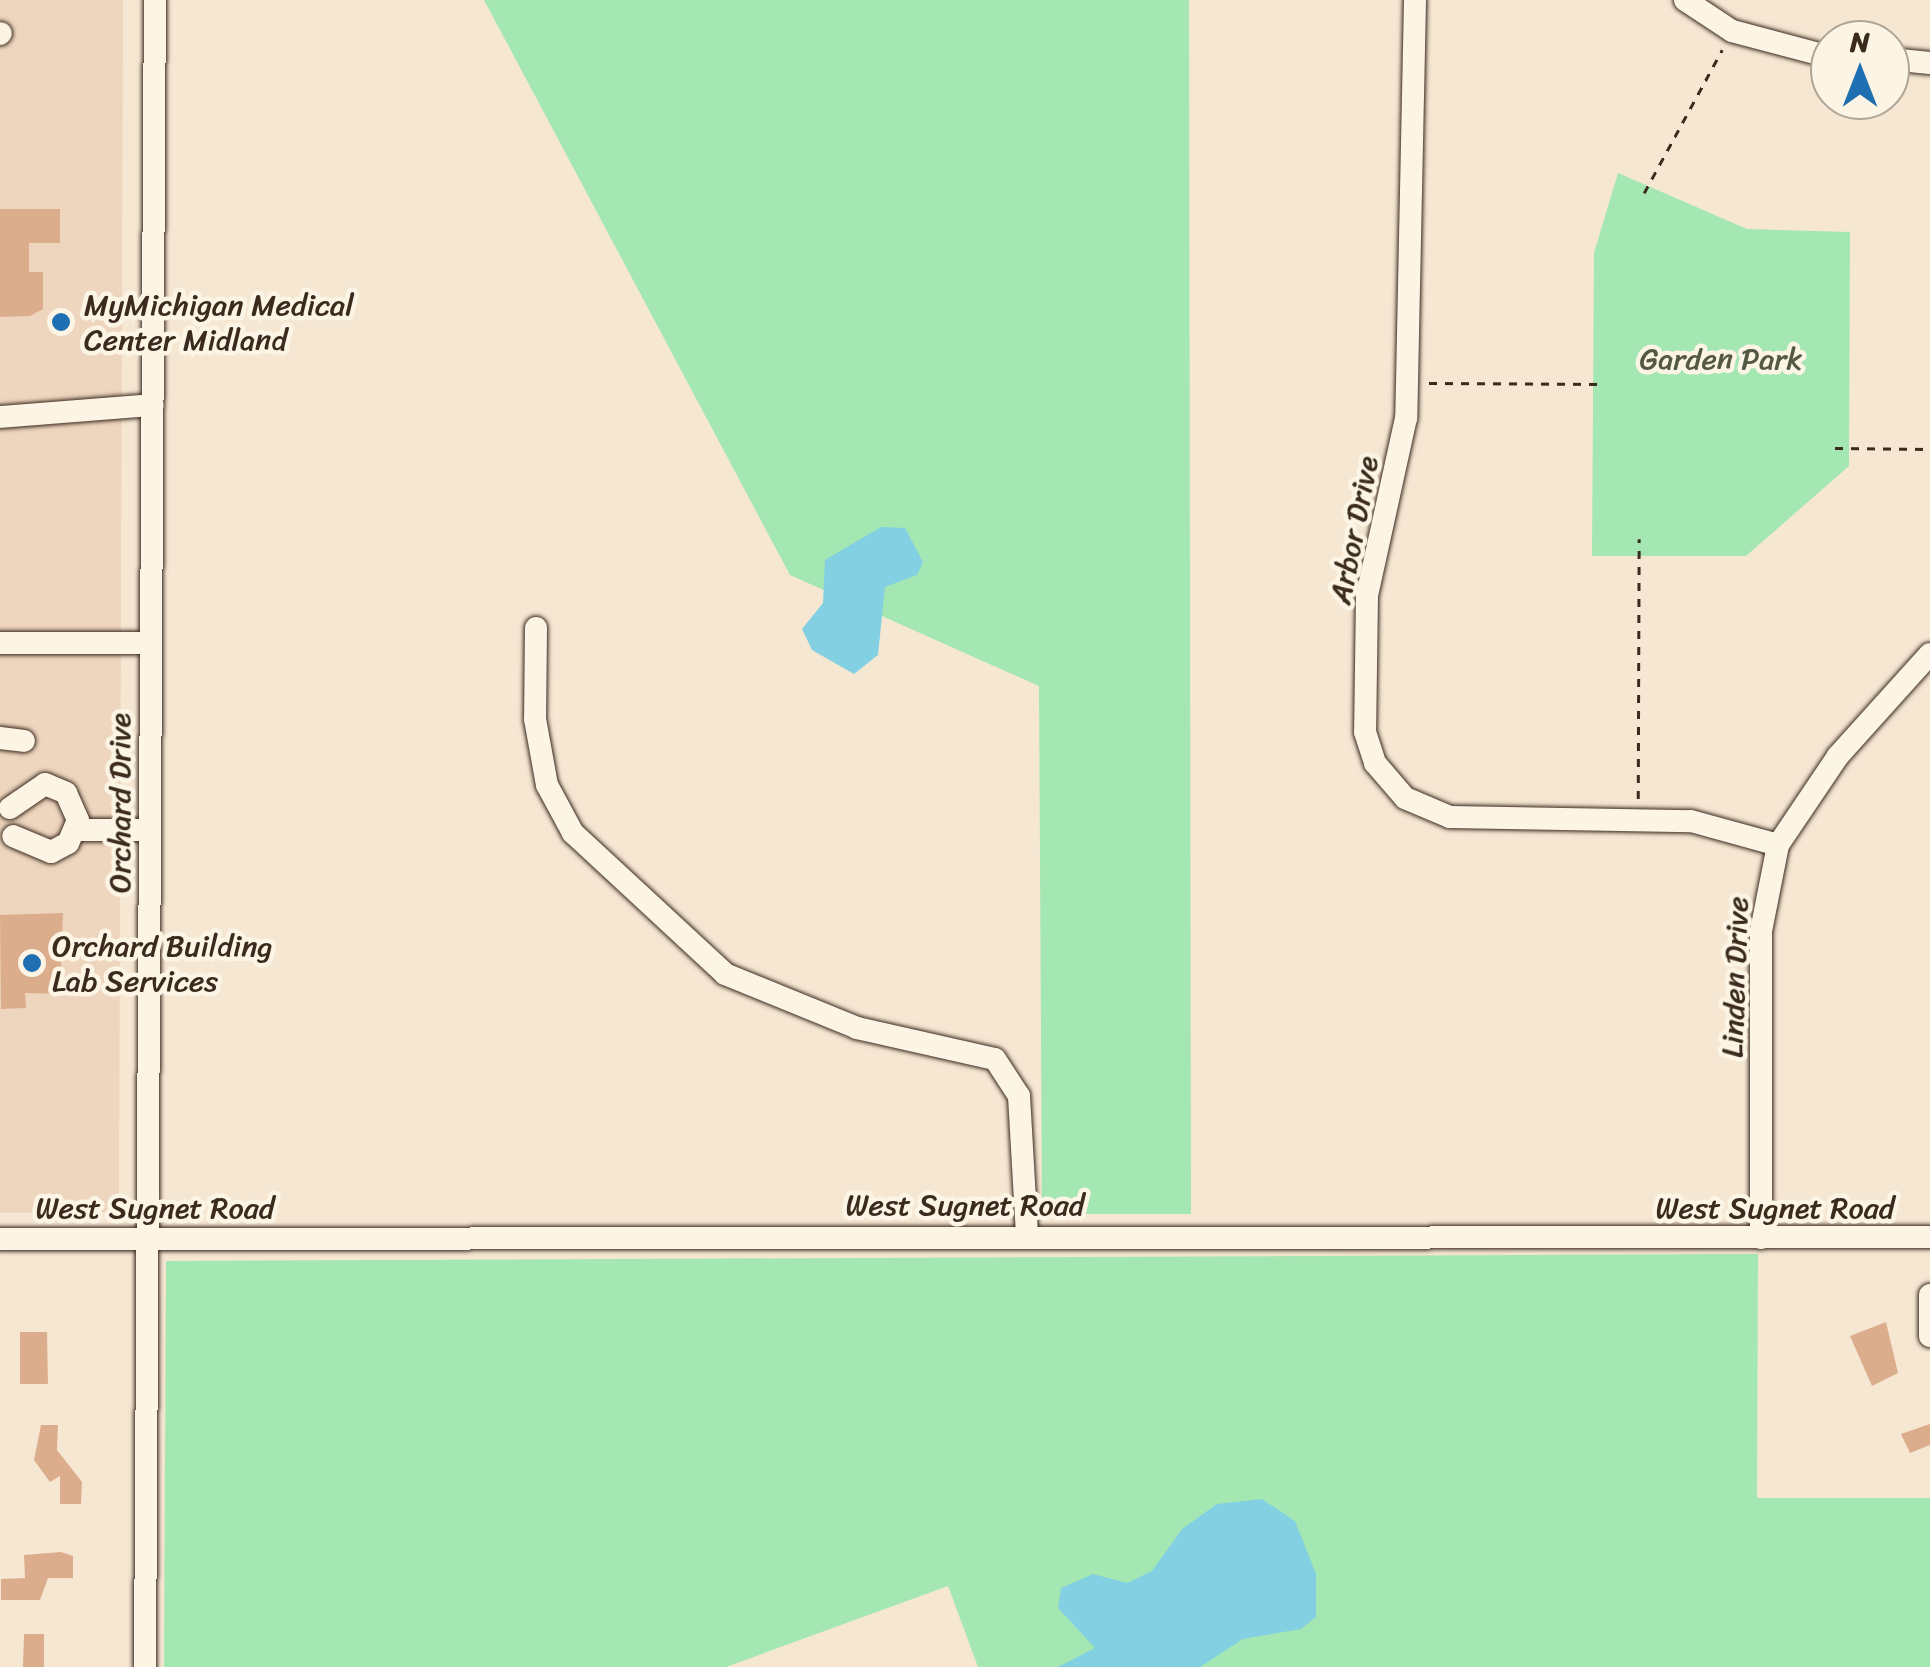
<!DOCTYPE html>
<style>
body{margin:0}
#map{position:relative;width:1930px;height:1667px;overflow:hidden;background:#f6e7d3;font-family:Sriracha,sans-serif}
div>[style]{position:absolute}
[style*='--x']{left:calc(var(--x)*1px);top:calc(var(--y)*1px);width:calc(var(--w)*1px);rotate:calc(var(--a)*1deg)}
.built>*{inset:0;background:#eed6be}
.green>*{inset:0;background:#a4e7b2}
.water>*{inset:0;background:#83d0e2}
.building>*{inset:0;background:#dcad8d}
.path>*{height:2.5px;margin-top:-1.25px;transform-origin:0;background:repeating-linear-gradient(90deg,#3b2a1e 0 8px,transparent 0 16px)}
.roads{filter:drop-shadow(0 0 2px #3b2a1e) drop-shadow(0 0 2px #3b2a1e)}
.minor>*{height:22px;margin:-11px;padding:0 11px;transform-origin:11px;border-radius:11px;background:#fcf5e5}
.dots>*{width:28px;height:28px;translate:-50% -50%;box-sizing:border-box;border:5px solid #fcf5e5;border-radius:50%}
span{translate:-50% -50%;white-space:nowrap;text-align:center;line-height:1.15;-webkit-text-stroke:9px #fcf5e5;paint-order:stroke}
.poi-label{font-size:30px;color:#3b2a1e}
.left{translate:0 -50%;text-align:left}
.park-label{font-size:30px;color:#555943}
.street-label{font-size:30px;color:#3b2a1e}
.north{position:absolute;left:1810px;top:20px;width:100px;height:100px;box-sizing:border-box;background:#fcf5e5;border:2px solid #afa495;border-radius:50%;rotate:0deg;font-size:28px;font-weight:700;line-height:40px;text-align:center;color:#3b2a1e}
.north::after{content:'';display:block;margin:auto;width:35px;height:45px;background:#1f6fb2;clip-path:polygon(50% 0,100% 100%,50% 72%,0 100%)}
</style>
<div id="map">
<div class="built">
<i style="clip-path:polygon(0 0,123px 0,119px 1212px,0 1213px)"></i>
</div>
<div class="green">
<i style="clip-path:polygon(484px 0,1189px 0,1191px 1214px,1042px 1214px,1039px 686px,790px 575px)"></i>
<i style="clip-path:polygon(1618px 173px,1747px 229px,1850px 232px,1849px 466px,1746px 556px,1592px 556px,1594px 253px)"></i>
<i style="clip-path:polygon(1758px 1254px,1757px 1498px,1930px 1498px,1930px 1667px,978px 1667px,948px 1586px,726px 1667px,164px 1667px,166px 1261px)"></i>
</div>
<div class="water">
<i style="clip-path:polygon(881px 527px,905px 528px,923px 562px,917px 575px,885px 587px,878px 655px,854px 674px,812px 650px,802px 629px,823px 603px,825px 560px)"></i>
<i style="clip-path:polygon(1262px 1499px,1295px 1521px,1316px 1574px,1316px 1617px,1301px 1629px,1243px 1639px,1200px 1667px,1058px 1667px,1095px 1648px,1058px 1608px,1061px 1588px,1093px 1574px,1127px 1583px,1152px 1571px,1182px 1529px,1217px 1504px)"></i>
</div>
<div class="building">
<i style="clip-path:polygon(0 209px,60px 209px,60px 243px,29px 243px,29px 272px,43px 272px,43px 309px,30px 316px,0 317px)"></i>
<i style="clip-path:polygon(63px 913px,60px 994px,25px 993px,26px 1008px,1px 1009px,0 915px)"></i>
<i style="clip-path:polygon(1886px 1322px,1898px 1373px,1872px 1386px,1850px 1336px)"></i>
<i style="clip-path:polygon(20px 1332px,47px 1332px,48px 1384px,20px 1384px)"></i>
<i style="clip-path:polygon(1930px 1424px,1930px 1445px,1910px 1453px,1901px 1434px)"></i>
<i style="clip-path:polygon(41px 1425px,58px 1425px,57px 1450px,82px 1482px,81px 1504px,60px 1504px,60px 1476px,50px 1482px,34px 1460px)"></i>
<i style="clip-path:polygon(61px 1552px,73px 1556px,73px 1578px,48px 1578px,40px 1600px,1px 1600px,1px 1579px,25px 1578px,24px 1555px)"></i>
<i style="clip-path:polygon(24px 1634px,44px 1634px,44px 1667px,23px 1667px)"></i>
</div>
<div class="path">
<i style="--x:1644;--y:193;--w:163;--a:-61.4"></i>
<i style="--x:1429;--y:383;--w:173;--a:0.3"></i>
<i style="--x:1835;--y:448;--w:95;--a:0.6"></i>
<i style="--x:1638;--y:799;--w:260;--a:-89.8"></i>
</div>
<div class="roads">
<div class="minor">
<i style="--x:1415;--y:0;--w:418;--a:91.2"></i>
<i style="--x:1406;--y:418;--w:181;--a:102.4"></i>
<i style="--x:1367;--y:595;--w:137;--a:90.8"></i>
<i style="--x:1365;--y:732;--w:33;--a:72"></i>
<i style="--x:1375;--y:763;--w:46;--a:49.4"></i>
<i style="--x:1405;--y:798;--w:49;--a:22.9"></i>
<i style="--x:1450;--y:817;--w:241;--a:1"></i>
<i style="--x:1691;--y:821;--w:90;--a:15.4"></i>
<i style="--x:1685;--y:0;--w:56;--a:33.4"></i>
<i style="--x:1732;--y:31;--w:101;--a:14.9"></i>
<i style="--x:0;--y:34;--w:1;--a:-45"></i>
<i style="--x:1890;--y:59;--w:40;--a:5.7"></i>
<i style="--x:0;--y:417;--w:153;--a:-4.5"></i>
<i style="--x:536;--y:628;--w:91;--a:90.6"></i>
<i style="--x:535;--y:719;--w:67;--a:79.7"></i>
<i style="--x:547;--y:785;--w:55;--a:61.6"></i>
<i style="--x:573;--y:833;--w:207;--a:42.8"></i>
<i style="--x:725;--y:974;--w:143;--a:22.2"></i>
<i style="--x:857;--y:1028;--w:141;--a:12.7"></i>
<i style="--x:995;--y:1059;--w:44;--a:57"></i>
<i style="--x:1019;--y:1096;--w:139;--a:86.7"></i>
<i style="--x:0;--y:643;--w:151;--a:0"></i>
<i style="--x:0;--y:738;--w:24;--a:7"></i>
<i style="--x:10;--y:808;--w:42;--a:-34.4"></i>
<i style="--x:45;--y:784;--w:23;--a:23"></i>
<i style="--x:66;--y:793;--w:30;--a:66"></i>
<i style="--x:78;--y:820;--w:25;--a:113"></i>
<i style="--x:68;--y:843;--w:19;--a:152"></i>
<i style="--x:51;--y:852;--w:41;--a:-157.2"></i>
<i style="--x:76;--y:830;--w:74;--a:0"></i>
<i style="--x:1761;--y:1238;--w:307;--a:-90"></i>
<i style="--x:1761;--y:931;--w:88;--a:-78.8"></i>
<i style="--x:1778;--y:845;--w:107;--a:-56"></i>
<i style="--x:1838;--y:756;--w:137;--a:-48"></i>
<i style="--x:0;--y:1239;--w:1930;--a:-0.06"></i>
<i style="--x:1930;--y:1295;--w:41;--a:90"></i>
<i style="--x:145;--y:1667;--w:1667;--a:-89.66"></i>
</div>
</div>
<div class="dots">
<i style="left:61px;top:322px;background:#1f6fb2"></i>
<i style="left:32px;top:963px;background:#1f6fb2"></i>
</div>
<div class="poi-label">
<span class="left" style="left:84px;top:322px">MyMichigan Medical<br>Center Midland</span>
<span class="left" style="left:52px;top:963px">Orchard Building<br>Lab Services</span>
</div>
<div class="park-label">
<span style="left:1721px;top:359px">Garden Park</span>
</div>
<div class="street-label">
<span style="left:1354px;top:530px;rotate:-79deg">Arbor Drive</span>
<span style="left:120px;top:803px;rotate:-90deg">Orchard Drive</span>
<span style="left:1735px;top:977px;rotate:-88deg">Linden Drive</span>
<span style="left:965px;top:1205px">West Sugnet Road</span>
<span style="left:155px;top:1208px">West Sugnet Road</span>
<span style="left:1775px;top:1208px">West Sugnet Road</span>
</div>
<div class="north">N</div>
</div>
